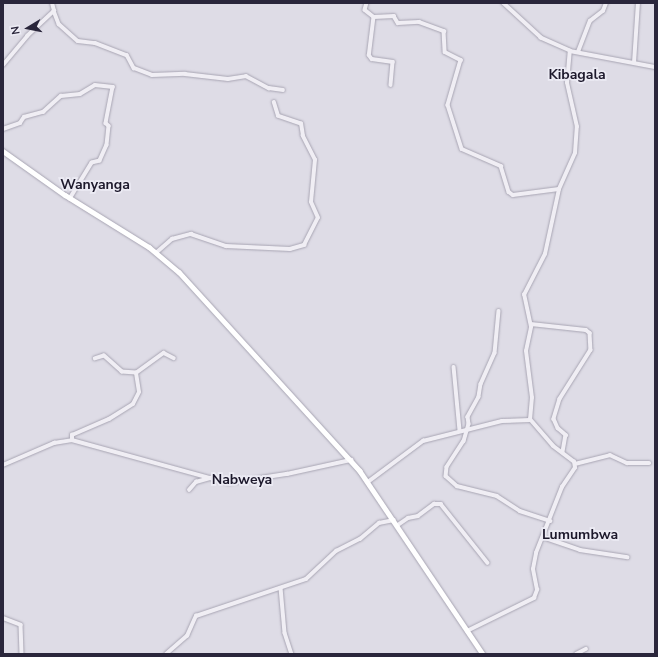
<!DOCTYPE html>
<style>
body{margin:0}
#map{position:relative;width:658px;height:657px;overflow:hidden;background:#dedce6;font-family:"Nunito Sans",sans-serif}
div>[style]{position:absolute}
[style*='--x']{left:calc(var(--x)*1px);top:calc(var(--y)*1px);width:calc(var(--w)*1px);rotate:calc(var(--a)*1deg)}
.roads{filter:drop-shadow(0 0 1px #a8a5b3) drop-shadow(0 0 1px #a8a5b3)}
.street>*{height:3.5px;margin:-1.75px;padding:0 1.75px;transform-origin:1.75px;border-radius:1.75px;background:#f0eef4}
.secondary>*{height:4.5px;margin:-2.25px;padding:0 2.25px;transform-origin:2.25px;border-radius:2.25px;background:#fff}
span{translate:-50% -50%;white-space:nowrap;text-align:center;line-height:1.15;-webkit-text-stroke:3.5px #ecebf4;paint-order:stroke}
.quarter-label{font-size:14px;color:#1d192c;font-weight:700}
.frame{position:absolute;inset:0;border:4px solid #2a263b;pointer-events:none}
.north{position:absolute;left:8px;top:8px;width:40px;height:40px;-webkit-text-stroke:3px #ecebf4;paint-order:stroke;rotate:260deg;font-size:11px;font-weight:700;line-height:16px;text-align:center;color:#2a263b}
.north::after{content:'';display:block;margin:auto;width:14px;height:18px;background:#2a263b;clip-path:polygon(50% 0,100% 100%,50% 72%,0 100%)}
</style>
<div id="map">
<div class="roads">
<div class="street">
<i style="--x:367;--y:3;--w:7;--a:106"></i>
<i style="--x:365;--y:10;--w:11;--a:38"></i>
<i style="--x:374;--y:17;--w:38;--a:97"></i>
<i style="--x:369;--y:55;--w:5;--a:53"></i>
<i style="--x:372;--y:59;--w:21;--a:8"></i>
<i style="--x:393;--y:62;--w:23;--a:95"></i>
<i style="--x:54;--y:11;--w:14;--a:69"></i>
<i style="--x:59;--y:24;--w:25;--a:42"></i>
<i style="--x:78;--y:41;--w:17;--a:7"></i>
<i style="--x:95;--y:43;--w:34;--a:21"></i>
<i style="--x:127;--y:55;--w:15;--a:62"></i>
<i style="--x:134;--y:68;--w:19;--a:21"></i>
<i style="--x:152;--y:75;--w:33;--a:-2"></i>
<i style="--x:185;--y:74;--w:43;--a:6.6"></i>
<i style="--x:228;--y:79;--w:18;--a:-9"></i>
<i style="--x:246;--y:76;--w:26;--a:28"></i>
<i style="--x:269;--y:88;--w:14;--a:8"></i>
<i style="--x:374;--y:17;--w:20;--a:-3"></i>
<i style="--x:394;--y:16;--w:8;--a:60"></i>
<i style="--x:398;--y:23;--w:21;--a:-3"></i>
<i style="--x:419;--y:22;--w:27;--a:20"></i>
<i style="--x:444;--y:31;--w:21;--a:87"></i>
<i style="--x:445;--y:52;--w:18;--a:27"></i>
<i style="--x:461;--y:60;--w:47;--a:106.1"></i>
<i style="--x:448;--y:105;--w:46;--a:72.3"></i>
<i style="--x:462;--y:149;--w:43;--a:23.6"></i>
<i style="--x:501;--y:166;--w:27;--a:73"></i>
<i style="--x:509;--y:192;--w:5;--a:37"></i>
<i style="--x:513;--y:195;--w:46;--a:-7.4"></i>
<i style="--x:570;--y:51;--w:86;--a:10.7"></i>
<i style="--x:578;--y:52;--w:33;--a:-69"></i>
<i style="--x:590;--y:21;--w:16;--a:-38"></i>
<i style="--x:603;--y:11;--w:9;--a:-69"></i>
<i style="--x:634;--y:63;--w:60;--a:-86.2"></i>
<i style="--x:3;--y:65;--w:38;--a:-50"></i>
<i style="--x:27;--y:36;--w:37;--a:-43"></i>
<i style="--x:54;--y:11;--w:8;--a:-104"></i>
<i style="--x:3;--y:129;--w:18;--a:-19"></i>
<i style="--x:20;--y:123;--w:7;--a:-56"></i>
<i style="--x:24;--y:117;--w:20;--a:-15"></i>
<i style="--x:43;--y:112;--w:24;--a:-42"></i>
<i style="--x:61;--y:96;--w:19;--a:-6"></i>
<i style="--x:80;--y:94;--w:17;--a:-31"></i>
<i style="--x:95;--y:85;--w:18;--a:6"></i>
<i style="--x:113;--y:87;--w:37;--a:101"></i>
<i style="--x:106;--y:123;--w:4;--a:45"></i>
<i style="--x:109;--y:126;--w:19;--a:96"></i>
<i style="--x:107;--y:145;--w:17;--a:114"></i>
<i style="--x:100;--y:161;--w:8;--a:166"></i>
<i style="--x:92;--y:163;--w:42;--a:121.4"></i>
<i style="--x:157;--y:252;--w:20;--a:-41"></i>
<i style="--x:172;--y:239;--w:20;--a:-15"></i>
<i style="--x:191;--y:234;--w:37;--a:19"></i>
<i style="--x:226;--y:246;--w:64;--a:2.7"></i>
<i style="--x:290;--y:249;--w:15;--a:-16"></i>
<i style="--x:304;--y:245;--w:30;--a:-63"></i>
<i style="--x:318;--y:218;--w:17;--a:-114"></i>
<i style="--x:311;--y:202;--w:42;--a:-84.6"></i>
<i style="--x:315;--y:160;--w:27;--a:-117"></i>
<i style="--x:303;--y:136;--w:12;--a:-99"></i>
<i style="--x:301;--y:124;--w:24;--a:-161"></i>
<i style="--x:278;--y:116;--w:14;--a:-107"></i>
<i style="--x:499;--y:311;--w:42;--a:95.4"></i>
<i style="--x:495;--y:353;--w:34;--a:114"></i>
<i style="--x:481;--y:384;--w:13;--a:99"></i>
<i style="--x:479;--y:397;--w:23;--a:119"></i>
<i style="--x:468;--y:417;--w:7;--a:82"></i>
<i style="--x:469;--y:424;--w:18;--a:106"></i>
<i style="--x:464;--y:441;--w:31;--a:123"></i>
<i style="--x:447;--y:467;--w:9;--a:96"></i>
<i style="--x:446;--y:476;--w:15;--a:42"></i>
<i style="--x:457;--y:486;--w:41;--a:14"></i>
<i style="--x:497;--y:496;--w:27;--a:33"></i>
<i style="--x:520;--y:511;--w:32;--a:18"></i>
<i style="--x:531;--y:324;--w:55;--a:6.2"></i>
<i style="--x:586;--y:330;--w:5;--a:37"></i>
<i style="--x:590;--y:333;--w:17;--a:87"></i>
<i style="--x:591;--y:350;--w:58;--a:122.3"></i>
<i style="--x:560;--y:399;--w:21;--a:107"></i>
<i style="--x:554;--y:419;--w:10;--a:66"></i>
<i style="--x:558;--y:428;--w:11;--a:41"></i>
<i style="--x:566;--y:435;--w:17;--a:100"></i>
<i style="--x:454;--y:367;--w:64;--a:84.6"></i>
<i style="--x:136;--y:373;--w:34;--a:-36"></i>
<i style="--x:164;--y:353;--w:11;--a:27"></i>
<i style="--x:72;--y:440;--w:5;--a:-90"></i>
<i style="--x:72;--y:435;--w:40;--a:-23.4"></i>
<i style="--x:109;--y:419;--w:28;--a:-32"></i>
<i style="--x:133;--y:404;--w:13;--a:-63"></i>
<i style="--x:139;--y:392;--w:19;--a:-99"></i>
<i style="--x:136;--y:373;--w:14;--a:-176"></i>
<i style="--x:122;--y:372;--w:24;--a:-138"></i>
<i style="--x:104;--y:356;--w:9;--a:162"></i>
<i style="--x:575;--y:464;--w:36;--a:-14"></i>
<i style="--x:610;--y:455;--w:19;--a:25"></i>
<i style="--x:627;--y:463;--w:22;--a:0"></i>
<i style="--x:3;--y:465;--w:56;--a:-23.3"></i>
<i style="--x:54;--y:443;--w:18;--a:-9"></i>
<i style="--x:72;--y:440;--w:162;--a:15.4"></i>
<i style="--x:228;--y:483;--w:60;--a:-8.7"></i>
<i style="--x:287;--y:474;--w:66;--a:-12.3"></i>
<i style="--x:368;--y:482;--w:69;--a:-36.7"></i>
<i style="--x:423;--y:441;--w:81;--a:-14.2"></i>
<i style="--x:502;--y:421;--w:28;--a:-2"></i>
<i style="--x:530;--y:420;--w:22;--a:-85"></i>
<i style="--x:532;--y:398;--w:47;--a:-97.3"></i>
<i style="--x:526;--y:351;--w:25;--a:-78"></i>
<i style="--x:531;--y:327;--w:33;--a:-102"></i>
<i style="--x:524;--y:295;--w:46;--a:-62.9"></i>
<i style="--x:545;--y:254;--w:66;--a:-77.8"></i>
<i style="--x:559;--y:189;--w:39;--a:-66"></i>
<i style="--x:575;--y:153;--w:26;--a:-86"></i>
<i style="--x:577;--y:127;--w:45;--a:-102.8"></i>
<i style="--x:567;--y:83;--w:32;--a:-85"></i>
<i style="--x:570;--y:51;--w:32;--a:-156"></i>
<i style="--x:541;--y:38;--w:52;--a:-137.4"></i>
<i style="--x:189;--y:490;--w:11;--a:-49"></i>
<i style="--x:196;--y:482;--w:15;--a:-16"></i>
<i style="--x:398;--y:525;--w:12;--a:-35"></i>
<i style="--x:408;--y:518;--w:10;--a:-11"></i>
<i style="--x:418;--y:516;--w:20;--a:-37"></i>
<i style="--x:434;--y:504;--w:7;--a:0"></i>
<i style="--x:441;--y:504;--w:75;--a:51.5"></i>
<i style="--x:543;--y:537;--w:39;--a:19"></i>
<i style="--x:580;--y:550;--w:48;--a:8.5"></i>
<i style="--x:281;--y:588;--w:45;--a:84.9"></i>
<i style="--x:285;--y:633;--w:22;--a:72"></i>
<i style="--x:3;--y:618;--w:19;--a:21"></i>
<i style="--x:21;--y:625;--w:29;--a:88"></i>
<i style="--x:467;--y:631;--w:75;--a:-26.2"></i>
<i style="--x:534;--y:598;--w:9;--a:-69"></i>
<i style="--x:537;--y:590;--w:21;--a:-101"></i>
<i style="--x:533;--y:569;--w:16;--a:-79"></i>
<i style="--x:536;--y:553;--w:71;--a:-68.5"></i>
<i style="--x:562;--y:487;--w:23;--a:-56"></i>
<i style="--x:575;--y:468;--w:6;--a:-99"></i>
<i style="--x:574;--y:462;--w:26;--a:-143"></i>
<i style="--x:553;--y:446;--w:35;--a:-131"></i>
<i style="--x:166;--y:654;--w:28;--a:-41"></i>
<i style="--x:187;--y:636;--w:22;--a:-66"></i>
<i style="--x:196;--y:616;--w:116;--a:-18.6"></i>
<i style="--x:306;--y:579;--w:41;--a:-43"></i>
<i style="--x:336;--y:551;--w:27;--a:-27"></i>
<i style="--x:360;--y:539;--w:25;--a:-40"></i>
<i style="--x:379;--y:523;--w:15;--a:-11"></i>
<i style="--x:576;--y:654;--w:11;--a:-27"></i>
</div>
<div class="secondary">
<i style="--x:3;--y:151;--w:76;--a:35.4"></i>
<i style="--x:65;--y:195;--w:99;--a:31.8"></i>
<i style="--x:149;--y:247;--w:39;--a:40"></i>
<i style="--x:179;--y:272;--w:269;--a:47.7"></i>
<i style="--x:360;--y:471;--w:220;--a:56.1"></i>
</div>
</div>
<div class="quarter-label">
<span style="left:577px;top:75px">Kibagala</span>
<span style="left:95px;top:185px">Wanyanga</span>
<span style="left:242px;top:480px">Nabweya</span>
<span style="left:580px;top:535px">Lumumbwa</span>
</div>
<div class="frame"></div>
<div class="north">N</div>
</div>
